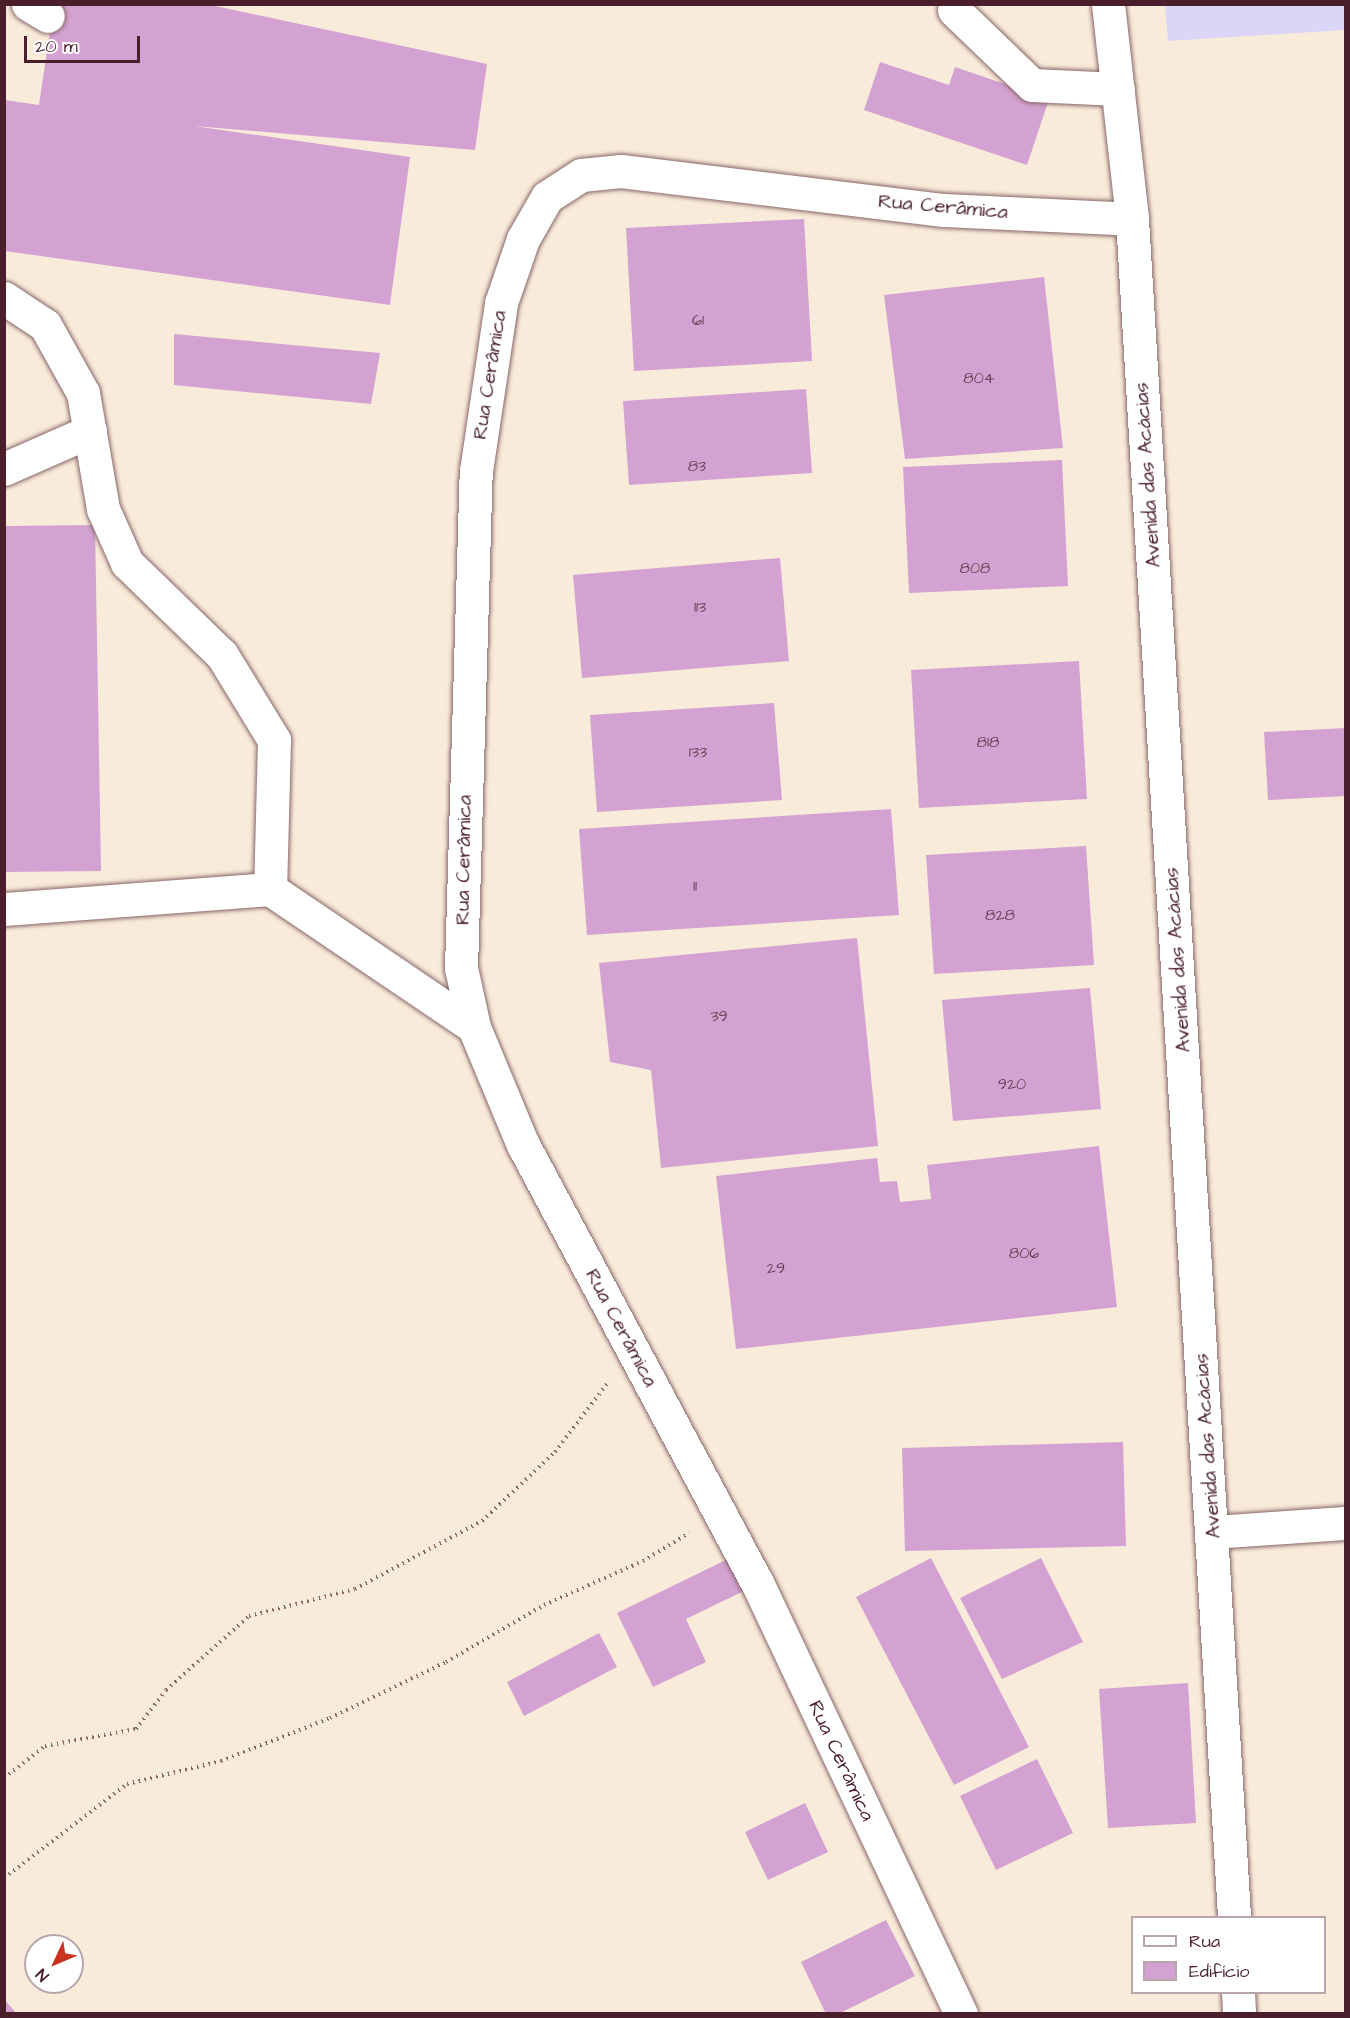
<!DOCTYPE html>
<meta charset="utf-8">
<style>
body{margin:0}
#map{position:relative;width:1350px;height:2018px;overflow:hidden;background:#f9ebda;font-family:"Architects Daughter",sans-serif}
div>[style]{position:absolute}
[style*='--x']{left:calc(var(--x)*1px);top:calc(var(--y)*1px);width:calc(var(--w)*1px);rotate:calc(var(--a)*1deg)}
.built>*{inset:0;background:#dbd6f7}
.building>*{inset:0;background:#d4a2d2}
.path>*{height:4px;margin-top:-2px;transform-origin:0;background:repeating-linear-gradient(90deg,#876668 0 1.5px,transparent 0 6px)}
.roads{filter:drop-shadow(0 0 2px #876668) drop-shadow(0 0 2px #876668)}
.minor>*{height:33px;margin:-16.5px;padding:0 16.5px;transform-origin:16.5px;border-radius:16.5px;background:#fff}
span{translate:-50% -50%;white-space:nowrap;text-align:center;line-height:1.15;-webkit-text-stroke:4.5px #fff;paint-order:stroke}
.number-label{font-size:16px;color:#6c4055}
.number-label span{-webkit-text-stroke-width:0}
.street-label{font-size:20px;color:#4a1f2b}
.frame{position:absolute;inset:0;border:6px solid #4a1f2b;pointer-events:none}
.legend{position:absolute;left:1131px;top:1916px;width:195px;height:78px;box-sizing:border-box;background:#fff;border:2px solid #b7a5aa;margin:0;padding:8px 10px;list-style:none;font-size:18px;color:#4a1f2b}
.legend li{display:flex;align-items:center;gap:12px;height:30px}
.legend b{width:30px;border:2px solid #b7a5aa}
.north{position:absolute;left:24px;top:1934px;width:60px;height:60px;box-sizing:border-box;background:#fff;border:2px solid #b7a5aa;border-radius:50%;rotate:226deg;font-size:16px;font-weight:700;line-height:24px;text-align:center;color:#4a1f2b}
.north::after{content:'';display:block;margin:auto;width:21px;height:27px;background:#c8321e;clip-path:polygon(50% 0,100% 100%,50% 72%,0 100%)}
.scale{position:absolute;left:24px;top:36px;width:116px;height:27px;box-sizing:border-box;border:3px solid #4a1f2b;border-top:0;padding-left:8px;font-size:18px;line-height:21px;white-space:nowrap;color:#4a1f2b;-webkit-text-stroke:4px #fff;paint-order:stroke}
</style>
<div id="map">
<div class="built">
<i style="clip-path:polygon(1165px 5px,1345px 5px,1345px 30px,1168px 41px)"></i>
</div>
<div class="building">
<i style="clip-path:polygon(54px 4px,206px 4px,487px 64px,475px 150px,194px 126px,410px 157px,390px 305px,5px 251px,5px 100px,39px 105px)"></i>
<i style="clip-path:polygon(880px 62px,949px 85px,955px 67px,1049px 99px,1027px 165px,864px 110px)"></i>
<i style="clip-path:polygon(804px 219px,812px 361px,634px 371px,626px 228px)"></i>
<i style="clip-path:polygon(1044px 277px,1063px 448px,905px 459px,884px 295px)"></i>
<i style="clip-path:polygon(174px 334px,380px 353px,371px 404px,174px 385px)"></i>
<i style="clip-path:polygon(806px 389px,812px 473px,629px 485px,623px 401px)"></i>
<i style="clip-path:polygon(1062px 460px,1068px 586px,909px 593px,903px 467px)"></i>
<i style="clip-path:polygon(95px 525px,101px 871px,4px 872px,4px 526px)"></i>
<i style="clip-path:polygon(780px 558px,789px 661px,582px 678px,573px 575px)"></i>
<i style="clip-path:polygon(1079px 661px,1087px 799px,919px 808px,911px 670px)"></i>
<i style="clip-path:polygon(774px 703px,782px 800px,597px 812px,590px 715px)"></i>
<i style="clip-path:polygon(1346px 728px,1346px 796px,1268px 800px,1264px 732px)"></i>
<i style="clip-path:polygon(891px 809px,899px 915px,587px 935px,579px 829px)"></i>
<i style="clip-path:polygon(1086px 846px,1094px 965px,934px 974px,926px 855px)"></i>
<i style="clip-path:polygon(857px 938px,878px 1146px,661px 1168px,651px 1070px,610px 1062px,599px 963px)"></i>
<i style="clip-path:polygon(1090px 988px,1101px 1109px,953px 1121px,942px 1000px)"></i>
<i style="clip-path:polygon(1099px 1146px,1117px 1307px,736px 1349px,716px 1176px,877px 1158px,880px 1182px,897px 1181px,900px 1202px,931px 1199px,927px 1165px)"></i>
<i style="clip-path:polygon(1123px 1442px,1126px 1546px,905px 1551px,902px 1448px)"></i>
<i style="clip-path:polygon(732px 1557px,748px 1589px,686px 1619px,706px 1662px,653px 1687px,617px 1613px)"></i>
<i style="clip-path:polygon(931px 1558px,1029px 1747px,954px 1785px,856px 1597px)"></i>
<i style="clip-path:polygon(1041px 1558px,1083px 1642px,1002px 1679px,960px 1598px)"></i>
<i style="clip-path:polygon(599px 1633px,617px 1667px,524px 1716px,507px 1682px)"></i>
<i style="clip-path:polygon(1188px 1683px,1196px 1823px,1108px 1828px,1099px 1689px)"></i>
<i style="clip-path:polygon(1037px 1759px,1073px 1833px,996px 1870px,960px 1796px)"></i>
<i style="clip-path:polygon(805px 1803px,828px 1852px,768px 1880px,745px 1832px)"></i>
<i style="clip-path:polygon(886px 1920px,915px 1976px,838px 2014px,826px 2014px,801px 1962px)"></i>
<i style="clip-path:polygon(4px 1999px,17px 2014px,4px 2014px)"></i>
</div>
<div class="path">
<i style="--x:4;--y:1778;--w:52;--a:-38"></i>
<i style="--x:45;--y:1746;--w:93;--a:-10.6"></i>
<i style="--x:136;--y:1729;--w:49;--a:-52.4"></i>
<i style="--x:166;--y:1690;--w:111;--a:-41.7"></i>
<i style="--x:249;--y:1616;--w:109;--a:-14.3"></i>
<i style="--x:355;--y:1589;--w:144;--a:-28.2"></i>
<i style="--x:482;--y:1521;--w:100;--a:-43.4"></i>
<i style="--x:555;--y:1452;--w:89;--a:-52.7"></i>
<i style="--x:4;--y:1878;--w:155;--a:-37.4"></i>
<i style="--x:127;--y:1784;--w:97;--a:-13.7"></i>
<i style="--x:221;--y:1761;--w:117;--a:-21.5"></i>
<i style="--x:330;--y:1718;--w:129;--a:-25.8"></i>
<i style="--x:446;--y:1662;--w:113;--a:-30.2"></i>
<i style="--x:544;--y:1605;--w:108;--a:-24"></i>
<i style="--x:643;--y:1561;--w:54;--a:-31.3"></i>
</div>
<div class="roads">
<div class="minor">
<i style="--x:28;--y:4;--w:23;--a:31"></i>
<i style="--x:1108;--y:4;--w:216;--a:83.6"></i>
<i style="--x:1132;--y:219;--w:1702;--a:86.56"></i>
<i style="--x:954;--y:10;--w:108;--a:43.9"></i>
<i style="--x:1032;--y:85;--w:86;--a:2.7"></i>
<i style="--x:4;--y:298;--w:49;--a:33.4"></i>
<i style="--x:45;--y:325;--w:78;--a:60.8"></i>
<i style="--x:83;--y:393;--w:118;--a:80.2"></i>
<i style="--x:103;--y:509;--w:59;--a:66"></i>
<i style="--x:127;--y:563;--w:132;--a:44.1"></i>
<i style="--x:222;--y:655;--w:100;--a:58.5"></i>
<i style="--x:274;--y:740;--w:149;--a:91.5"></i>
<i style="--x:4;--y:469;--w:94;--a:-23.8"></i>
<i style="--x:4;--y:909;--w:267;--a:-4.3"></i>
<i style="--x:270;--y:889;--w:246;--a:34.1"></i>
<i style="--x:1213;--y:1532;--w:133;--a:-3.9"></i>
<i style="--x:1238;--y:1992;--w:22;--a:87"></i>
<i style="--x:961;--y:2014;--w:479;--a:-115.3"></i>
<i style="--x:756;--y:1581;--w:494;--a:-118.1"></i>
<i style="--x:523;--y:1145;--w:128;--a:-112.6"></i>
<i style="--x:474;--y:1027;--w:60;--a:-102.4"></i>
<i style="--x:461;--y:968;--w:497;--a:-88.3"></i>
<i style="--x:476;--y:471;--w:170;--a:-81.5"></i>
<i style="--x:501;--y:303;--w:68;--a:-71"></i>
<i style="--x:523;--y:239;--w:48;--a:-60.3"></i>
<i style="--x:547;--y:197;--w:40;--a:-32.9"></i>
<i style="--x:581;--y:175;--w:40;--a:-5.7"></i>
<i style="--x:621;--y:171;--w:325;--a:6.9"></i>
<i style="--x:944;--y:210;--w:188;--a:2.7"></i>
</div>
</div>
<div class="number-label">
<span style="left:698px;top:320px">61</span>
<span style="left:979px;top:378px">804</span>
<span style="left:697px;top:466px">83</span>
<span style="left:975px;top:568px">808</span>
<span style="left:700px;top:607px">113</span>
<span style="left:988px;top:742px">818</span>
<span style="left:698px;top:752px">133</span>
<span style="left:695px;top:886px">11</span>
<span style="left:1000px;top:915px">828</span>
<span style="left:719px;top:1016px">39</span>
<span style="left:1012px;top:1084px">920</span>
<span style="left:1024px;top:1253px">806</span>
<span style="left:776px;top:1268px">29</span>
</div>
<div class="street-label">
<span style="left:943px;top:207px;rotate:5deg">Rua Cerâmica</span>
<span style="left:490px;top:375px;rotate:-81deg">Rua Cerâmica</span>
<span style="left:1148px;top:475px;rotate:-94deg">Avenida das Acácias</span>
<span style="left:464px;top:860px;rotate:-89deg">Rua Cerâmica</span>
<span style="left:1178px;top:960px;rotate:-94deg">Avenida das Acácias</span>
<span style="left:621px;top:1328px;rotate:62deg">Rua Cerâmica</span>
<span style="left:1208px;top:1446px;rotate:-94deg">Avenida das Acácias</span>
<span style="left:841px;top:1761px;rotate:65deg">Rua Cerâmica</span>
</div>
<div class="frame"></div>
<ul class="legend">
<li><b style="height:8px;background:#fff"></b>Rua</li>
<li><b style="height:16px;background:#d4a2d2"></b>Edifício</li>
</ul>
<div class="north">N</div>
<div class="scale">20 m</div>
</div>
